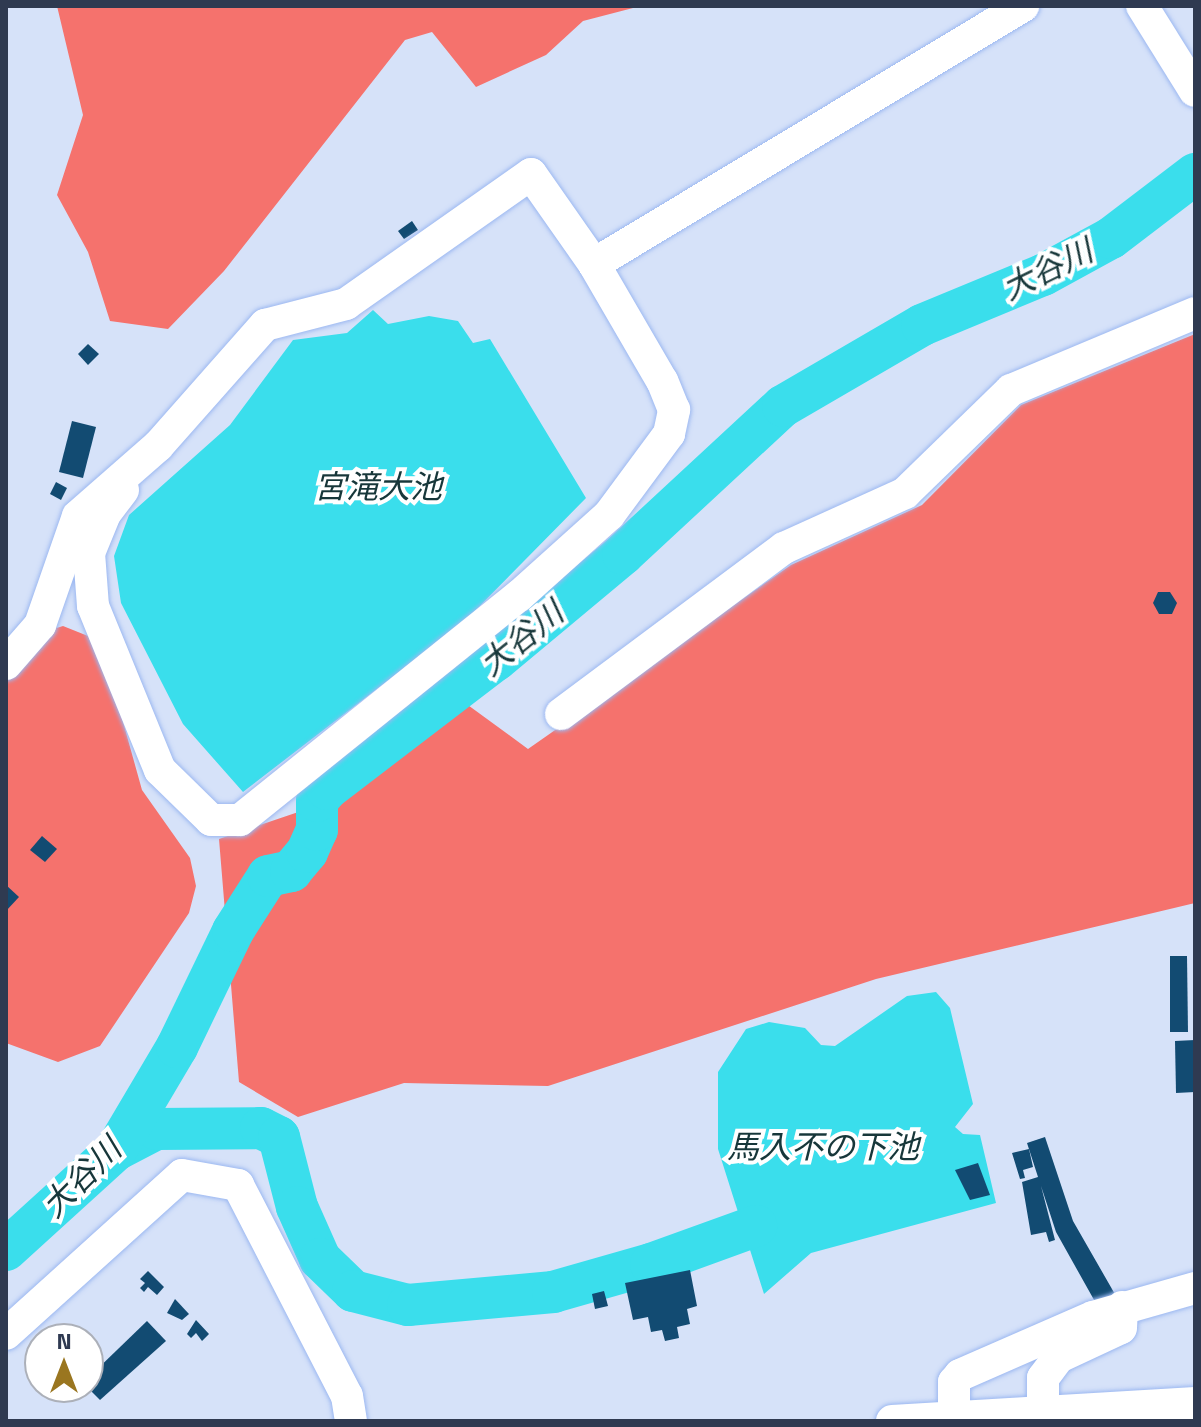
<!DOCTYPE html>
<meta charset="utf-8">
<style>
body{margin:0}
#map{position:relative;width:1201px;height:1427px;overflow:hidden;background:#d6e2f9;font-family:"Titillium Web","Noto Sans JP",sans-serif}
div>[style]{position:absolute}
[style*='--x']{left:calc(var(--x)*1px);top:calc(var(--y)*1px);width:calc(var(--w)*1px);rotate:calc(var(--a)*1deg)}
.forest>*{inset:0;background:#f5726d}
.water>*{inset:0;background:#3adeec}
.river>*{height:42px;margin:-21px;padding:0 21px;transform-origin:21px;border-radius:21px;background:#3adeec}
.building>*{inset:0;background:#124b72}
.roads{filter:drop-shadow(0 0 2px #9cb8f1) drop-shadow(0 0 2px #9cb8f1)}
.minor>*{height:32px;margin:-16px;padding:0 16px;transform-origin:16px;border-radius:16px;background:#fff}
span{translate:-50% -50%;white-space:nowrap;text-align:center;line-height:1.15;-webkit-text-stroke:8px #fff;paint-order:stroke}
.water-label{font-size:32px;color:#17373a;font-style:italic}
.frame{position:absolute;inset:0;border:8px solid #2f3a51;pointer-events:none}
.north{position:absolute;left:24px;top:1323px;width:80px;height:80px;box-sizing:border-box;background:#fff;border:2px solid #acb0b9;border-radius:50%;rotate:0deg;font-size:22px;font-weight:700;line-height:32px;text-align:center;color:#2f3a51}
.north::after{content:'';display:block;margin:auto;width:28px;height:36px;background:#9a7620;clip-path:polygon(50% 0,100% 100%,50% 72%,0 100%)}
</style>
<div id="map">
<div class="forest">
<i style="clip-path:polygon(57px 6px,633px 6px,633px 8px,583px 21px,546px 55px,476px 87px,432px 32px,405px 40px,224px 271px,168px 329px,110px 321px,88px 252px,57px 195px,83px 115px)"></i>
<i style="clip-path:polygon(1195px 334px,1195px 903px,876px 979px,548px 1086px,404px 1083px,298px 1117px,239px 1082px,219px 839px,328px 802px,461px 700px,528px 749px,791px 565px,922px 505px,1021px 405px)"></i>
<i style="clip-path:polygon(63px 626px,93px 638px,105px 657px,142px 790px,190px 858px,196px 886px,189px 913px,100px 1046px,58px 1062px,6px 1043px,6px 680px,47px 631px)"></i>
</div>
<div class="water">
<i style="clip-path:polygon(373px 310px,388px 324px,429px 316px,458px 321px,473px 343px,490px 339px,586px 498px,465px 621px,243px 792px,183px 724px,121px 603px,114px 556px,129px 515px,230px 425px,293px 340px,347px 333px)"></i>
<i style="clip-path:polygon(936px 992px,950px 1008px,973px 1104px,955px 1127px,963px 1134px,980px 1135px,996px 1203px,811px 1253px,764px 1294px,718px 1149px,718px 1072px,746px 1029px,769px 1022px,805px 1028px,821px 1045px,835px 1046px,907px 996px)"></i>
</div>
<div class="river">
<i style="--x:116;--y:1150;--w:45;--a:-27.7"></i>
<i style="--x:156;--y:1129;--w:105;--a:-0.5"></i>
<i style="--x:261;--y:1128;--w:20;--a:27"></i>
<i style="--x:279;--y:1137;--w:72;--a:75.6"></i>
<i style="--x:297;--y:1207;--w:57;--a:66.1"></i>
<i style="--x:320;--y:1259;--w:46;--a:44.1"></i>
<i style="--x:353;--y:1291;--w:57;--a:14.3"></i>
<i style="--x:408;--y:1305;--w:146;--a:-5.1"></i>
<i style="--x:553;--y:1292;--w:102;--a:-15.9"></i>
<i style="--x:651;--y:1264;--w:112;--a:-19.9"></i>
<i style="--x:6;--y:1250;--w:149;--a:-42.3"></i>
<i style="--x:116;--y:1150;--w:120;--a:-59.4"></i>
<i style="--x:177;--y:1047;--w:129;--a:-64.2"></i>
<i style="--x:233;--y:931;--w:65;--a:-57.5"></i>
<i style="--x:268;--y:876;--w:24;--a:-12"></i>
<i style="--x:291;--y:871;--w:25;--a:-50"></i>
<i style="--x:307;--y:852;--w:24;--a:-66"></i>
<i style="--x:317;--y:830;--w:29;--a:-90"></i>
<i style="--x:317;--y:801;--w:16;--a:-50"></i>
<i style="--x:327;--y:789;--w:213;--a:-37.4"></i>
<i style="--x:496;--y:660;--w:165;--a:-39.8"></i>
<i style="--x:623;--y:554;--w:218;--a:-42.8"></i>
<i style="--x:783;--y:406;--w:161;--a:-30.2"></i>
<i style="--x:922;--y:325;--w:131;--a:-22.5"></i>
<i style="--x:1043;--y:275;--w:77;--a:-28.6"></i>
<i style="--x:1111;--y:238;--w:106;--a:-37.3"></i>
</div>
<div class="building">
<i style="clip-path:polygon(412px 221px,418px 230px,404px 239px,398px 231px)"></i>
<i style="clip-path:polygon(88px 344px,99px 354px,88px 365px,78px 354px)"></i>
<i style="clip-path:polygon(72px 421px,96px 427px,83px 478px,59px 472px)"></i>
<i style="clip-path:polygon(56px 482px,67px 488px,61px 500px,50px 494px)"></i>
<i style="clip-path:polygon(1158px 592px,1170px 592px,1177px 603px,1172px 614px,1159px 614px,1153px 603px)"></i>
<i style="clip-path:polygon(42px 836px,57px 849px,45px 862px,30px 850px)"></i>
<i style="clip-path:polygon(6px 885px,19px 897px,6px 911px)"></i>
<i style="clip-path:polygon(1170px 956px,1187px 956px,1188px 1032px,1170px 1032px)"></i>
<i style="clip-path:polygon(1195px 1040px,1195px 1092px,1176px 1093px,1175px 1041px)"></i>
<i style="clip-path:polygon(1045px 1137px,1073px 1221px,1116px 1296px,1098px 1307px,1056px 1232px,1041px 1186px,1055px 1240px,1049px 1242px,1046px 1232px,1031px 1235px,1022px 1182px,1038px 1177px,1027px 1143px)"></i>
<i style="clip-path:polygon(1029px 1149px,1033px 1167px,1023px 1170px,1025px 1178px,1020px 1179px,1012px 1153px)"></i>
<i style="clip-path:polygon(978px 1163px,990px 1195px,970px 1200px,955px 1170px)"></i>
<i style="clip-path:polygon(690px 1270px,697px 1306px,687px 1309px,690px 1324px,677px 1327px,679px 1338px,665px 1341px,662px 1330px,651px 1332px,648px 1317px,633px 1320px,625px 1283px)"></i>
<i style="clip-path:polygon(148px 1271px,164px 1287px,157px 1295px,148px 1287px,144px 1292px,140px 1288px,145px 1283px,140px 1279px)"></i>
<i style="clip-path:polygon(604px 1291px,608px 1306px,595px 1309px,592px 1294px)"></i>
<i style="clip-path:polygon(175px 1299px,189px 1314px,182px 1320px,167px 1313px)"></i>
<i style="clip-path:polygon(196px 1320px,209px 1334px,202px 1341px,196px 1333px,191px 1338px,187px 1334px)"></i>
<i style="clip-path:polygon(147px 1321px,166px 1341px,100px 1400px,88px 1388px,88px 1378px)"></i>
</div>
<div class="roads">
<div class="minor">
<i style="--x:1142;--y:6;--w:100;--a:58.1"></i>
<i style="--x:123;--y:490;--w:30;--a:127"></i>
<i style="--x:105;--y:514;--w:42;--a:112.3"></i>
<i style="--x:89;--y:553;--w:53;--a:85.7"></i>
<i style="--x:93;--y:606;--w:177;--a:67.8"></i>
<i style="--x:160;--y:770;--w:71;--a:44.4"></i>
<i style="--x:211;--y:820;--w:29;--a:0"></i>
<i style="--x:240;--y:820;--w:358;--a:-38.8"></i>
<i style="--x:519;--y:596;--w:121;--a:-42"></i>
<i style="--x:609;--y:515;--w:101;--a:-53.5"></i>
<i style="--x:669;--y:434;--w:25;--a:-78"></i>
<i style="--x:674;--y:410;--w:31;--a:-112"></i>
<i style="--x:662;--y:381;--w:135;--a:-120.2"></i>
<i style="--x:6;--y:664;--w:52;--a:-48.9"></i>
<i style="--x:40;--y:625;--w:115;--a:-70.8"></i>
<i style="--x:78;--y:516;--w:106;--a:-41.2"></i>
<i style="--x:158;--y:446;--w:162;--a:-48.5"></i>
<i style="--x:265;--y:325;--w:84;--a:-14.5"></i>
<i style="--x:346;--y:304;--w:226;--a:-35.1"></i>
<i style="--x:531;--y:174;--w:110;--a:55"></i>
<i style="--x:594;--y:264;--w:501;--a:-31.02"></i>
<i style="--x:561;--y:714;--w:278;--a:-36.7"></i>
<i style="--x:784;--y:548;--w:133;--a:-24.4"></i>
<i style="--x:905;--y:493;--w:148;--a:-44.2"></i>
<i style="--x:1011;--y:390;--w:199;--a:-22.7"></i>
<i style="--x:6;--y:1334;--w:237;--a:-42.1"></i>
<i style="--x:182;--y:1175;--w:57;--a:10.1"></i>
<i style="--x:238;--y:1185;--w:237;--a:62.7"></i>
<i style="--x:347;--y:1396;--w:25;--a:81"></i>
<i style="--x:1043;--y:1411;--w:33;--a:-90"></i>
<i style="--x:1043;--y:1378;--w:26;--a:-53"></i>
<i style="--x:1059;--y:1357;--w:68;--a:-25.1"></i>
<i style="--x:1121;--y:1328;--w:21;--a:-87"></i>
<i style="--x:954;--y:1418;--w:36;--a:-90"></i>
<i style="--x:954;--y:1382;--w:9;--a:-49"></i>
<i style="--x:960;--y:1375;--w:145;--a:-23.6"></i>
<i style="--x:1093;--y:1317;--w:106;--a:-15.9"></i>
<i style="--x:892;--y:1421;--w:304;--a:-3.4"></i>
</div>
</div>
<div class="water-label">
<span style="left:1047px;top:269px;rotate:-26deg">大谷川</span>
<span style="left:378px;top:486px">宮滝大池</span>
<span style="left:521px;top:638px;rotate:-39deg">大谷川</span>
<span style="left:823px;top:1146px">馬入不の下池</span>
<span style="left:81px;top:1177px;rotate:-45deg">大谷川</span>
</div>
<div class="frame"></div>
<div class="north">N</div>
</div>
